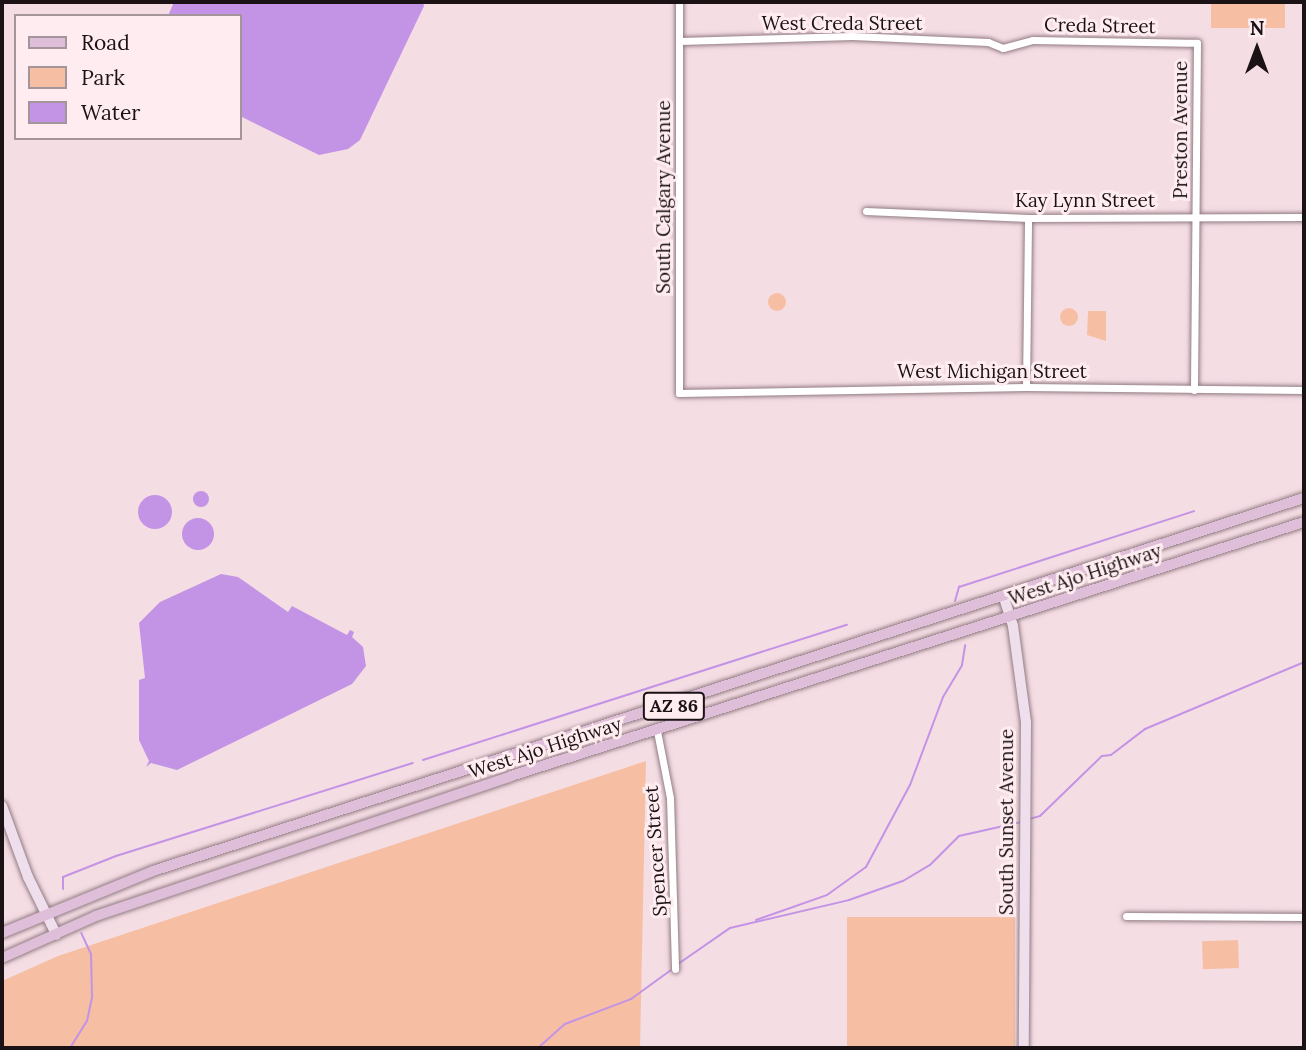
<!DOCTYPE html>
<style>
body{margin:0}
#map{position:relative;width:1306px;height:1050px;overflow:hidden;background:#f5dde4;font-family:Lora,serif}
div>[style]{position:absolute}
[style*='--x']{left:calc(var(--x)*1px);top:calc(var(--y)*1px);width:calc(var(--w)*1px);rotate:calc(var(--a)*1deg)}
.green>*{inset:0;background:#f6bfa4;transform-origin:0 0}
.round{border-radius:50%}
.water>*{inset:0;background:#c393e6}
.stream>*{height:2px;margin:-1px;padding:0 1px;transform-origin:1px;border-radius:1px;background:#c393e6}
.roads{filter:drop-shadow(0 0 2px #917c82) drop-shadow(0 0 2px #917c82)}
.street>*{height:7px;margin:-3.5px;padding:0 3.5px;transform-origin:3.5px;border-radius:3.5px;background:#fff}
.secondary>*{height:10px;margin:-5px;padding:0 5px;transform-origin:5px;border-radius:5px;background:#efdeec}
.primary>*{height:10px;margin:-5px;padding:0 5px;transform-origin:5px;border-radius:5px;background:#dfbed9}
span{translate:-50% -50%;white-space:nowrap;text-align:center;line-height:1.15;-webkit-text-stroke:6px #ffecf1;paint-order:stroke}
.shield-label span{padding:2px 5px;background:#ffecf1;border:2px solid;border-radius:5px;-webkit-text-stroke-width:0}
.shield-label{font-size:18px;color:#1a1214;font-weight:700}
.street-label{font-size:19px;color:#1a1214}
.frame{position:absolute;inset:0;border:4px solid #1a1214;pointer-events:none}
.legend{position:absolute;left:14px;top:14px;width:228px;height:126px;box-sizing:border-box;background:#ffecf1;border:2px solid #a39599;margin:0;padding:9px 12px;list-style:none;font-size:21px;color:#1a1214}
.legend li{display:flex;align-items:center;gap:14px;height:35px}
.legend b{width:35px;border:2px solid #a39599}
.north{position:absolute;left:1222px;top:14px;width:70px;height:70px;-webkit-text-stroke:5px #ffecf1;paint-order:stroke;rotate:0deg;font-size:19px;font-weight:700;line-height:28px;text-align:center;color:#1a1214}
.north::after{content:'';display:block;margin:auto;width:24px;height:32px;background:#1a1214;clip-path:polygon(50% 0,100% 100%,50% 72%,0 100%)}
</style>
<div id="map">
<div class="green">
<div style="left:1211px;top:2px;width:74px;height:26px"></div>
<div class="round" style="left:768px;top:293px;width:18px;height:18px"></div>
<div class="round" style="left:1060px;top:308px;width:18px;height:18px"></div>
<div style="clip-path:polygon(1088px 311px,1106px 311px,1106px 341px,1087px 335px)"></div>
<div style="clip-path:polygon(646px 761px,640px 1048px,2px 1048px,2px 981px,58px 956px)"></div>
<div style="left:1015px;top:917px;width:131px;height:168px;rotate:90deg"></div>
<div style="left:1238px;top:940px;width:28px;height:36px;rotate:88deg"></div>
</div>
<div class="water">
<div style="clip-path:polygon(174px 2px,423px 2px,424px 6px,360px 140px,348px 149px,319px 155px,240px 116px,240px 16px,168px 16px)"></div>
<div class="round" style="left:193px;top:491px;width:16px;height:16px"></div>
<div class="round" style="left:138px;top:495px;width:34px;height:34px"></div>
<div class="round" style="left:182px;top:518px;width:32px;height:32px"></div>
<div style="clip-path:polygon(221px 574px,238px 577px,288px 612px,292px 606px,347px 635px,350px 630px,354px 632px,352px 637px,363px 647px,366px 666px,352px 684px,177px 770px,151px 763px,146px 767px,149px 761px,139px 740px,139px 680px,145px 678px,139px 623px,160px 602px)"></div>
</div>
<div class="stream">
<div style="--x:955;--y:601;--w:15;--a:-74"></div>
<div style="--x:959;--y:587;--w:247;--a:-17.9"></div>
<div style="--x:423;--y:760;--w:445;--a:-17.7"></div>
<div style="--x:1029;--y:819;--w:11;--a:-15"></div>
<div style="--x:1040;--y:816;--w:86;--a:-44.1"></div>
<div style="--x:1102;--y:756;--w:9;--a:-6"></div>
<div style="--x:1111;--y:755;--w:43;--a:-37.4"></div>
<div style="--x:1145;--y:729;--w:173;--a:-22.8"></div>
<div style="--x:63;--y:889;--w:12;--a:-90"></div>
<div style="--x:63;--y:877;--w:57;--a:-21.6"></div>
<div style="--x:116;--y:856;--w:311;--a:-17.4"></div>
<div style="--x:756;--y:920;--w:75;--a:-19.4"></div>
<div style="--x:827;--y:895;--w:48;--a:-35.7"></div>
<div style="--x:866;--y:867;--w:93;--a:-61.8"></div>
<div style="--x:910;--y:785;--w:94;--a:-69.4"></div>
<div style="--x:943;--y:697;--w:37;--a:-59"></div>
<div style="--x:962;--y:665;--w:20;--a:-81"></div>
<div style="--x:678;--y:964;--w:63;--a:-34.7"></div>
<div style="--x:730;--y:928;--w:122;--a:-13.2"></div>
<div style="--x:849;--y:900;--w:57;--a:-19.4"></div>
<div style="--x:903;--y:881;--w:31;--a:-31"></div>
<div style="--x:930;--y:865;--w:41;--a:-45"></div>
<div style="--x:959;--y:836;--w:64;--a:-12.7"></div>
<div style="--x:70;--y:1048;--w:32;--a:-58"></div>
<div style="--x:87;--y:1021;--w:25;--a:-78"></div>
<div style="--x:92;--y:997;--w:43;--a:-91.3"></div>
<div style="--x:91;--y:954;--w:23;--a:-115"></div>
<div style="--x:538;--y:1048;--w:36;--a:-42"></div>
<div style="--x:565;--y:1024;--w:71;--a:-20.7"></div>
<div style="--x:631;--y:999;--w:49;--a:-35.9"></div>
</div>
<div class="roads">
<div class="street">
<div style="--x:679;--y:2;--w:391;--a:90"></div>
<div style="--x:679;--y:393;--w:347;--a:-1"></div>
<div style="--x:1026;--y:387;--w:278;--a:0.6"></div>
<div style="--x:680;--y:41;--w:172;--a:-1.7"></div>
<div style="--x:852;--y:36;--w:136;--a:2.5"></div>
<div style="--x:988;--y:42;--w:16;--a:22"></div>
<div style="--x:1003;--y:48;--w:31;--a:-15"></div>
<div style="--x:1033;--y:40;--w:164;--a:1"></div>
<div style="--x:1197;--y:43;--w:347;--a:90.5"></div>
<div style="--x:866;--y:211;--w:162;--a:2.5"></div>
<div style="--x:1028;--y:218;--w:276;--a:-0.2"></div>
<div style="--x:1026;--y:387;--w:169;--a:-89.3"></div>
<div style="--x:657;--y:731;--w:68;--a:79"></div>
<div style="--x:670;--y:798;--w:171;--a:88.3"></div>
<div style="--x:1126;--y:916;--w:178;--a:0.3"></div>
</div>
<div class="secondary">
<div style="--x:1004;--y:598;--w:29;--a:72"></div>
<div style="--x:1013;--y:626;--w:97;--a:82.3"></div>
<div style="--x:1026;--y:722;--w:326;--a:90.4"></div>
<div style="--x:2;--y:806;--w:76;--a:69.9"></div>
<div style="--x:28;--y:877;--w:64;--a:63.8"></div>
</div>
<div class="primary">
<div style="--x:2;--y:933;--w:163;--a:-22.3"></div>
<div style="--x:153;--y:871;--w:1210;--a:-17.96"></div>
<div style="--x:2;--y:958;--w:103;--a:-24.1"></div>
<div style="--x:96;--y:916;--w:438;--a:-18.6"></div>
<div style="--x:511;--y:776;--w:833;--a:-17.76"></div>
</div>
</div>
<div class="shield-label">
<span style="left:674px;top:706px">AZ 86</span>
</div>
<div class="street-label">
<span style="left:842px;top:24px">West Creda Street</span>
<span style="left:1100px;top:26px;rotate:1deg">Creda Street</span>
<span style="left:1181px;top:130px;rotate:-90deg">Preston Avenue</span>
<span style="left:664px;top:197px;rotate:-90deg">South Calgary Avenue</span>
<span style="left:1085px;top:201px">Kay Lynn Street</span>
<span style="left:992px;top:372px">West Michigan Street</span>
<span style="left:1085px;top:575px;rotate:-18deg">West Ajo Highway</span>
<span style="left:545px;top:748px;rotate:-18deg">West Ajo Highway</span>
<span style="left:1007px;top:822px;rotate:-90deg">South Sunset Avenue</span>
<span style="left:656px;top:851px;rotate:-94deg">Spencer Street</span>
</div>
<div class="frame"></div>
<ul class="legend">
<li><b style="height:9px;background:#dfbed9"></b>Road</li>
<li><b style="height:19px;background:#f6bfa4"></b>Park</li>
<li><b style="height:19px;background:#c393e6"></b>Water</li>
</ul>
<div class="north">N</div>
</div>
